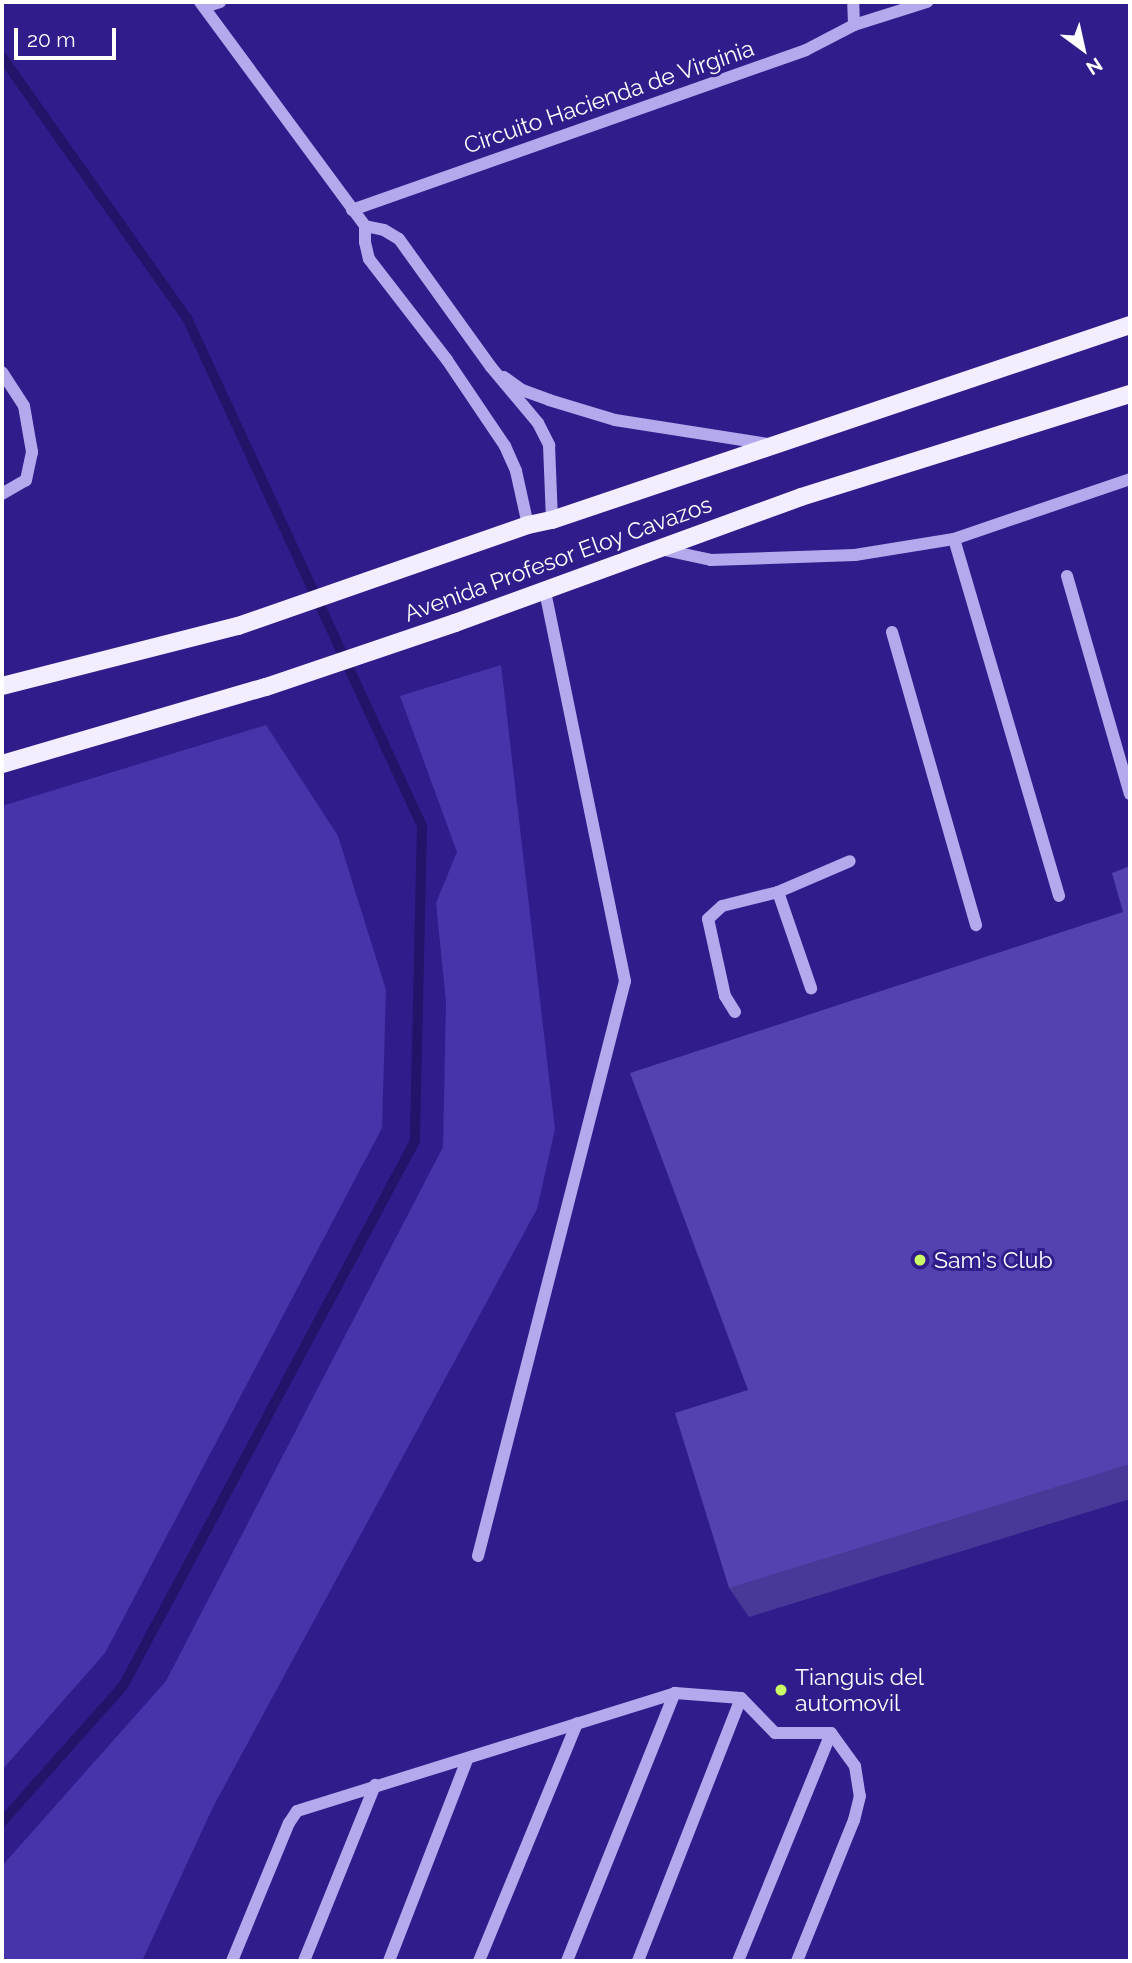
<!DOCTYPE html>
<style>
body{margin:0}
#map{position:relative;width:1132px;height:1963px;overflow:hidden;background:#301d8b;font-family:Raleway,sans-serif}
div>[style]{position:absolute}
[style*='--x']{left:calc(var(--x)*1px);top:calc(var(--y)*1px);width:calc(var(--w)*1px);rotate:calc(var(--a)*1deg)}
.green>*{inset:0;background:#4734aa}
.stream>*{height:10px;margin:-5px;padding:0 5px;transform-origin:5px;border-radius:5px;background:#231469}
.minor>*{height:12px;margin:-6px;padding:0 6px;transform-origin:6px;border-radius:6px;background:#b4a9ec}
.major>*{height:18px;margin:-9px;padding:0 9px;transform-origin:9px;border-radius:9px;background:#f2eeff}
.wall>*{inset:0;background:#483998}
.building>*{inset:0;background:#5442b1}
.dots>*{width:19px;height:19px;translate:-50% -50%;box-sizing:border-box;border:4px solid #301d8b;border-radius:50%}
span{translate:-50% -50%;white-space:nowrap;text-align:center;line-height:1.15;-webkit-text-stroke:6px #301d8b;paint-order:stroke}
.street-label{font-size:23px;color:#fff}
.poi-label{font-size:23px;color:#fff}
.left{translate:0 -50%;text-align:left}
.frame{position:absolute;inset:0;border:4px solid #fff;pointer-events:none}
.north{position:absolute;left:1048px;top:14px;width:70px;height:70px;-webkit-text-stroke:5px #301d8b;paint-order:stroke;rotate:147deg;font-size:19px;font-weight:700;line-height:28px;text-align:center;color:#fff}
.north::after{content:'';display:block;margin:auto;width:24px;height:32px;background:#fff;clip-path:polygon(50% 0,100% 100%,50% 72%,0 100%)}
.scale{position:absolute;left:14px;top:28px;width:102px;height:32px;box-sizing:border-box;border:4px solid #fff;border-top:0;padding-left:9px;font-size:21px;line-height:24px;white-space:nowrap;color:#fff;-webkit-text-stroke:5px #301d8b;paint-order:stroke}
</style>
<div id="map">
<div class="green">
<div style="clip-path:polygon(501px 665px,555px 1129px,537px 1209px,213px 1807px,142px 1961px,2px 1961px,2px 1866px,166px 1681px,443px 1147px,446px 1002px,436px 903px,457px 852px,400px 696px)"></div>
<div style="clip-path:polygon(266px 725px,338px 836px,386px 990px,382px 1128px,105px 1653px,2px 1770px,2px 806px)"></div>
</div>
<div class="stream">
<div style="--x:2;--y:57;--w:320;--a:54.7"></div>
<div style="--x:187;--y:318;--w:560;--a:65.17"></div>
<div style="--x:422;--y:826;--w:315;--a:91.3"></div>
<div style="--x:415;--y:1141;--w:618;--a:118.18"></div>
<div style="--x:123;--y:1686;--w:182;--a:131.7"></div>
</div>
<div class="minor">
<div style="--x:200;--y:2;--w:278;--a:53.6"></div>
<div style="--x:365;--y:226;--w:16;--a:90"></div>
<div style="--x:365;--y:242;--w:17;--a:77"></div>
<div style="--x:369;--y:259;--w:128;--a:52.3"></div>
<div style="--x:447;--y:360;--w:104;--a:56"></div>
<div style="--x:505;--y:446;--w:27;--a:66"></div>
<div style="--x:516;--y:471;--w:55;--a:77.5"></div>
<div style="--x:204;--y:7;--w:17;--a:-17"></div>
<div style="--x:854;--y:25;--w:77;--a:-17.5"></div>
<div style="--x:352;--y:210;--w:481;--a:-19.4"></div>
<div style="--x:806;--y:50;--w:54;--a:-27.5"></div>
<div style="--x:854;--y:25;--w:23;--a:-92"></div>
<div style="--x:365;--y:226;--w:19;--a:12"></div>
<div style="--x:384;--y:230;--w:17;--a:31"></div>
<div style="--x:399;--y:239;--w:158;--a:54.3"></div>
<div style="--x:491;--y:367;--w:73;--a:50"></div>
<div style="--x:538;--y:423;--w:25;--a:63"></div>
<div style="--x:549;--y:445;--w:75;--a:87.7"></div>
<div style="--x:2;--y:372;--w:40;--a:57.1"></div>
<div style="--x:24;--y:406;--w:47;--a:80.1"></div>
<div style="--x:32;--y:452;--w:29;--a:102"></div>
<div style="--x:26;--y:480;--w:28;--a:150"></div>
<div style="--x:504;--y:377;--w:22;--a:36"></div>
<div style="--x:522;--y:390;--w:29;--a:20"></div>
<div style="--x:549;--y:400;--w:69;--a:16.9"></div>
<div style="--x:615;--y:420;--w:156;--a:8.9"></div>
<div style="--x:954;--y:539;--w:372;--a:73.6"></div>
<div style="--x:660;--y:549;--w:52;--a:12.2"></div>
<div style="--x:711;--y:560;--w:144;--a:-2"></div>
<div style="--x:855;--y:555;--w:100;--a:-9.2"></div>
<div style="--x:954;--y:539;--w:186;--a:-18.8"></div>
<div style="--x:1067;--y:576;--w:227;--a:73.9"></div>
<div style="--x:892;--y:632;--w:305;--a:74"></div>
<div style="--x:778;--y:892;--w:102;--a:71"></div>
<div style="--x:735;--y:1012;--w:19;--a:-122"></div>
<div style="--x:725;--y:996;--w:79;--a:-102.4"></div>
<div style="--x:708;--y:919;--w:19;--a:-43"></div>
<div style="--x:722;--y:906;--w:58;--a:-14"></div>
<div style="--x:778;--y:892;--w:78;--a:-23.3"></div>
<div style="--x:478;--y:1556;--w:593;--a:-75.66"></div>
<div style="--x:625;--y:981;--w:399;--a:-101.6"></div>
<div style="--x:232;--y:1961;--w:149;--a:-67.6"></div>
<div style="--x:289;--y:1823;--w:14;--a:-56"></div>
<div style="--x:297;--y:1811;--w:396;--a:-17.3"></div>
<div style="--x:675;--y:1693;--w:66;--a:4.3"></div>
<div style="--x:741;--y:1698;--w:49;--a:45.8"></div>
<div style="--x:775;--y:1733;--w:56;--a:0"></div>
<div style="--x:831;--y:1733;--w:41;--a:54"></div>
<div style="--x:855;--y:1766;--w:30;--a:81"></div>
<div style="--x:860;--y:1796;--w:25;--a:104"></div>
<div style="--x:854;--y:1820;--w:152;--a:112"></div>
<div style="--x:304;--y:1961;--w:190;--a:-68"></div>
<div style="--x:389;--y:1961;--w:216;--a:-68.8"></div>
<div style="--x:479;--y:1961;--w:257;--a:-67.6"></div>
<div style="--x:567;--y:1961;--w:289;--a:-68.1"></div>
<div style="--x:638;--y:1961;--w:282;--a:-68.6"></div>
<div style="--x:738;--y:1961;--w:246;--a:-67.8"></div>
</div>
<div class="major">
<div style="--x:2;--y:686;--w:244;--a:-14.3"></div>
<div style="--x:238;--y:626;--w:307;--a:-19.2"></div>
<div style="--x:528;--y:525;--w:25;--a:-12"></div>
<div style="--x:552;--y:520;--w:610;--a:-18.64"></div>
<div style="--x:2;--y:764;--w:275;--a:-16.3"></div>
<div style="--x:266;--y:687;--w:200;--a:-18.7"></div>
<div style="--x:455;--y:623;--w:368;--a:-20"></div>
<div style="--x:801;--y:497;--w:345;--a:-17.4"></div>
</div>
<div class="wall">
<div style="clip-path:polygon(1130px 866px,1130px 1499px,749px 1617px,729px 1588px,748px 1390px,1123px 912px)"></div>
</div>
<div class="building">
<div style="clip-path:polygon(1130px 866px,1130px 1464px,729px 1588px,675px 1413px,748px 1390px,630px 1073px,1123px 912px,1112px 873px)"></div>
</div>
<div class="dots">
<div style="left:920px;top:1260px;background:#ccfb68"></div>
<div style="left:781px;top:1690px;background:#ccfb68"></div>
</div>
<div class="street-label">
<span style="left:609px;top:97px;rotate:-19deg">Circuito Hacienda de Virginia</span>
<span style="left:558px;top:559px;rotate:-20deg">Avenida Profesor Eloy Cavazos</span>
</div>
<div class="poi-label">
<span class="left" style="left:934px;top:1260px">Sam's Club</span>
<span class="left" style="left:795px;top:1690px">Tianguis del<br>automovil</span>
</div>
<div class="frame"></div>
<div class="north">N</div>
<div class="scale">20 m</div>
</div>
